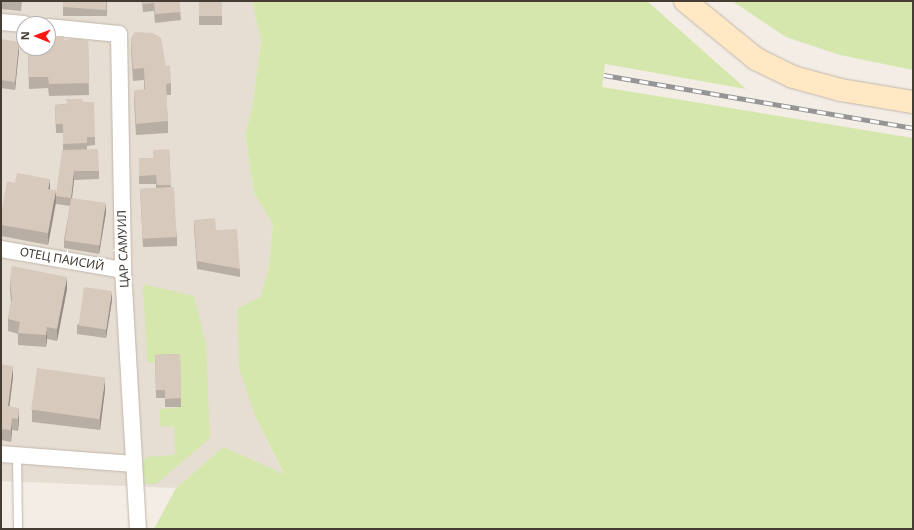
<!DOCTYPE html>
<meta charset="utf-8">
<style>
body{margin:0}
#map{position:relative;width:914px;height:530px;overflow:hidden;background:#f3ede5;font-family:"Noto Sans",sans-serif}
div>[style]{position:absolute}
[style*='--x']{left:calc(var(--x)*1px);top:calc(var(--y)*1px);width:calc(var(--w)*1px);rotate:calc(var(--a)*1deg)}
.residential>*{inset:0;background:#e7ded3}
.green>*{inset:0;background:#d5e7ad}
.roads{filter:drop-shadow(0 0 1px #c1b6aa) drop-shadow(0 0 1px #c1b6aa)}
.lane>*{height:8px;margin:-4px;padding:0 4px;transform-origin:4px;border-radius:4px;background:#fff}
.street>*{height:16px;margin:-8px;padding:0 8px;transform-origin:8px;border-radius:8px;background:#fff}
.secondary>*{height:22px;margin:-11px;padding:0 11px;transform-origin:11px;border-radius:11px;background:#ffe8c3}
.rail>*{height:4.5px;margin-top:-2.25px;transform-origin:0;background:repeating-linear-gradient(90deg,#fff 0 9px,#959595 0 18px);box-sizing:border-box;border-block:1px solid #959595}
.wall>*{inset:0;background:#b9aea3;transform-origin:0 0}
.shaded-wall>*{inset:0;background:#968d84}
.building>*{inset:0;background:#d7cabd;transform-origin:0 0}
span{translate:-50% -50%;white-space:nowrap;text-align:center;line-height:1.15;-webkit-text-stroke:4px #fff;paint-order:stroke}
.street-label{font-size:12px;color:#453c34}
.frame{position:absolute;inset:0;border:2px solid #453c34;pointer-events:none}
.north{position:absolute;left:16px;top:16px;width:40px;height:40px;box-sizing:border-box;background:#fff;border:1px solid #b5b1ae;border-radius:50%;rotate:271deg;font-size:11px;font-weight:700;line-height:16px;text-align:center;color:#453c34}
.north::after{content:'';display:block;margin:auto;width:14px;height:18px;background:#fb1813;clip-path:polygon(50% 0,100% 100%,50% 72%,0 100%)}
</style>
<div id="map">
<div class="residential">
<div style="clip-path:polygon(evenodd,1px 1px,252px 1px,261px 41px,252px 108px,245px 135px,254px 193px,273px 223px,268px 271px,260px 297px,255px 416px,284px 475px,223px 447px,176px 488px,1px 481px,1px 1px,24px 24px,48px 24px,48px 48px,24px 48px,24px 24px)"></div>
</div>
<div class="green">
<div style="clip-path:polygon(252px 1px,647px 1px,746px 89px,605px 64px,602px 87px,913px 138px,913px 529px,154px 529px,176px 488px,223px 447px,284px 474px,255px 416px,239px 368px,237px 309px,260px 297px,268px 271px,273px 224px,254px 193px,245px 135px,252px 108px,261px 41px)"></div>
<div style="clip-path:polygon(732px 1px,913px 1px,913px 70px,840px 55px,786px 37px)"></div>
<div style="clip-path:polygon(143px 284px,194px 296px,206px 344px,210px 438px,156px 484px,146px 484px,142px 466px,146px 457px,175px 455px,174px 427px,160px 426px,160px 409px,181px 407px,155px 363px,147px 362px)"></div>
</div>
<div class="roads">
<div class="lane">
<div style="--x:17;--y:456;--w:73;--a:89.2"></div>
</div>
<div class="street">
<div style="--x:1;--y:22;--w:23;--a:5"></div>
<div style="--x:48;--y:27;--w:71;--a:5.6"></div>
<div style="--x:119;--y:34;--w:236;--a:89"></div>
<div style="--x:123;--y:270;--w:259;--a:86.7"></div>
<div style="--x:1;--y:249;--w:124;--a:9.8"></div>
<div style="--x:1;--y:454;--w:132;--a:4.3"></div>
</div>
<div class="secondary">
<div style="--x:685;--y:1;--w:92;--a:39.2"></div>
<div style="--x:756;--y:59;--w:41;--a:25.9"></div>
<div style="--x:793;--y:77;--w:50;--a:15.2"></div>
<div style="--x:841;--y:90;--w:73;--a:9.5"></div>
</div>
</div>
<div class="rail">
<div style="--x:604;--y:75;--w:314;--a:9.7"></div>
</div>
<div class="wall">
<div style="clip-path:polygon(1px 1px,22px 1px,21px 11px,1px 9px)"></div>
<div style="left:63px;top:1px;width:44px;height:15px"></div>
<div style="clip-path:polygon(142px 1px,179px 1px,181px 20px,155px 23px,154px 11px,143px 12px)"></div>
<div style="left:199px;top:1px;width:23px;height:24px"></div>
<div style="clip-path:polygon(131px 38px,166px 66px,171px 83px,171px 95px,166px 95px,168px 121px,168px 133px,136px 135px,134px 102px,134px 91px,144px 90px,144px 80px,133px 81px,131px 50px)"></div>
<div style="clip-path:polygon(1px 39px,19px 50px,15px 90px,1px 88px)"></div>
<div style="clip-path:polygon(88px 39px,89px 95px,49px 96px,48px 88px,29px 89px,28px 53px,32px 53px,64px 40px)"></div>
<div style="clip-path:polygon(83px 102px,95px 137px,95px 145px,87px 146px,87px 149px,99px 171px,99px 179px,74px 180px,72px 198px,106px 212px,99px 254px,64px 248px,64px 240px,70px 206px,56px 204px,56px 196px,63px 150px,63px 133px,56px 133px,55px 105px)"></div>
<div style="clip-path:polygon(169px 149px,171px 188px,177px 237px,177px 246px,143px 247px,140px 189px,156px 188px,156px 184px,139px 184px,139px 158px,153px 158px)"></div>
<div style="clip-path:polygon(50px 189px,56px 202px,48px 245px,1px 236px,1px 215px)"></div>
<div style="clip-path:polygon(194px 220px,216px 230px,240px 269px,240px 277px,197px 269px,194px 228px)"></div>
<div style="clip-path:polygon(10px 278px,67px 289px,57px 341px,47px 339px,46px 347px,18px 345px,18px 334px,8px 331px,8px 319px,11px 303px,10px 290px)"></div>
<div style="clip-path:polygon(112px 300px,106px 338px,77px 334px,77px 325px)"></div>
<div style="clip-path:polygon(180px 354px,181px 407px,165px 407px,165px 398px,156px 398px,155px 355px)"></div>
<div style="clip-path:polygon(1px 364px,13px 377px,9px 407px,19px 419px,18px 431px,12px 430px,11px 442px,1px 440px)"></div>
<div style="clip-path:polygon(105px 390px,100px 430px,32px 422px,32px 410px)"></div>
</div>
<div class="shaded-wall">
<div style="clip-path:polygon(19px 42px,19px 50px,15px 90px,15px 82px)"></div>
<div style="clip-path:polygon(74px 171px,74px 180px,71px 206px,71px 198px)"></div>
<div style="clip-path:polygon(50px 179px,50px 190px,48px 189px)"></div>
<div style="clip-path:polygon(56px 190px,56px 202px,48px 245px,48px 233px)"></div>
<div style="clip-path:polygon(106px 203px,106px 212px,99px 254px,99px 245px)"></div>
<div style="clip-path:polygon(67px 277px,67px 289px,57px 341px,57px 329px)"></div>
<div style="clip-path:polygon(112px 291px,112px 300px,106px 338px,106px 330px)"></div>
<div style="clip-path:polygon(47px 327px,47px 339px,46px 347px,46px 335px)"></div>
<div style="clip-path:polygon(13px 366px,13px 377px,8px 418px,8px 406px)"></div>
<div style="clip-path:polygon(105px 378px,105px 390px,100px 430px,100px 418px)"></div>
<div style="clip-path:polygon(19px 408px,19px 419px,18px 431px,18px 419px)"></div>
<div style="clip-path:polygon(12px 418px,12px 430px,11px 442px,11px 430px)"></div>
</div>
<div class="building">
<div style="clip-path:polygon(5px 1px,21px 1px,21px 2px)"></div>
<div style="clip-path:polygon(63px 1px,106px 1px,106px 10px,63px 7px)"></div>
<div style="clip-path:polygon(143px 1px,179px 1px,181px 12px,155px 14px,154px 3px,143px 4px)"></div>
<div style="left:199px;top:1px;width:23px;height:15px"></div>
<div style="clip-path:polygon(135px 32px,153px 33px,161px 38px,166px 66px,170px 65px,171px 83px,166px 84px,168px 121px,136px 124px,134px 91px,145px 89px,144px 68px,133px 69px,131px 38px)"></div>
<div style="clip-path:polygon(48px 36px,64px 36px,64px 40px,88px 39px,89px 83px,49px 84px,48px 77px,29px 77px,28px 53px,32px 53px,32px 48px,48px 48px)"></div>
<div style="clip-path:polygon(1px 39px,19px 42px,15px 82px,1px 80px)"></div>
<div style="clip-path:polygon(66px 99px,82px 99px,83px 102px,94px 102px,95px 137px,87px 137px,87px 143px,63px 144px,63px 124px,56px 124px,55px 105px,67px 104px)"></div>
<div style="clip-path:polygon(98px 149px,99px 171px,74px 171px,71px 198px,56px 196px,62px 150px)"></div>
<div style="clip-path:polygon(169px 149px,171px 185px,157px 185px,156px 175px,139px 176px,139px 158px,153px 158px,153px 150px)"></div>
<div style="clip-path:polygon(17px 173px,50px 179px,48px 189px,56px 190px,48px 233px,1px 225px,1px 215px,7px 181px,15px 183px)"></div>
<div style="left:174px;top:187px;width:50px;height:34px;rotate:87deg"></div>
<div style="left:71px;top:198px;width:35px;height:43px;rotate:8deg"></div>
<div style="clip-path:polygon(215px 218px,216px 230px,237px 229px,240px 269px,197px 261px,194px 220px)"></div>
<div style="clip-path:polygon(12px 266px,67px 277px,57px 329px,47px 327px,46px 335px,18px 333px,20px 322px,8px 319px,12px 299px,10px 278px)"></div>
<div style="left:84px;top:287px;width:28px;height:39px;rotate:8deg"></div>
<div style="clip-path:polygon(180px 354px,181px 398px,165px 399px,165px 390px,156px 390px,155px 355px)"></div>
<div style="clip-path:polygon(1px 364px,13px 366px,8px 406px,19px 408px,18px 419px,12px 418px,11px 430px,1px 429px)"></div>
<div style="left:37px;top:368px;width:69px;height:42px;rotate:8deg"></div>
</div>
<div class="street-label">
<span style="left:123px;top:249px;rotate:-92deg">ЦАР САМУИЛ</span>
<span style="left:62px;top:259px;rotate:10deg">ОТЕЦ ПАИСИЙ</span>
</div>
<div class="frame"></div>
<div class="north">N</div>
</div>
